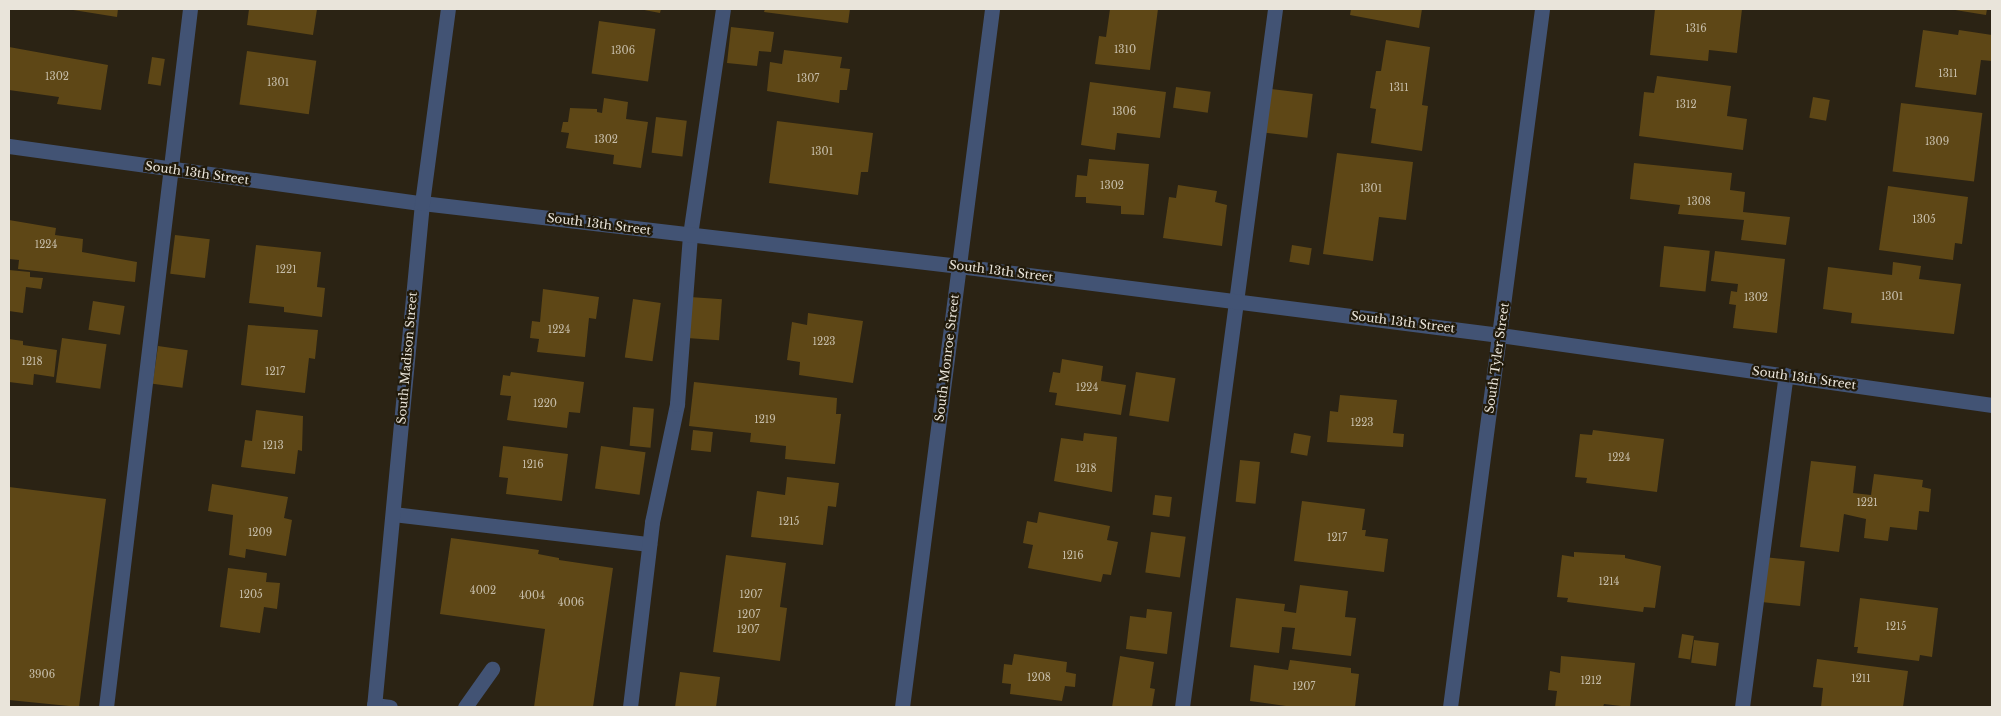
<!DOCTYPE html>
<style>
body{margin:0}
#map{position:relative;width:2001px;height:716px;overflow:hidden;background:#2b2314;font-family:"Libre Baskerville",serif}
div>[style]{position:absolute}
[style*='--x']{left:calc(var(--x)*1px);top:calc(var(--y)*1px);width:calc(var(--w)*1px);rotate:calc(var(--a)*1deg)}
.building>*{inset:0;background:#5e4716;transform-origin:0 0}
.lane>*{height:15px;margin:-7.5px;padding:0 7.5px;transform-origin:7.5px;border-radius:7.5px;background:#425374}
.street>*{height:15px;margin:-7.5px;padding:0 7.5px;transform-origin:7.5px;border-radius:7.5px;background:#425374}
span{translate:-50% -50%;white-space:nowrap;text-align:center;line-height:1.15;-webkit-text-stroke:4.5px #211a0b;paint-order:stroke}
.number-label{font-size:10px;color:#c6bda9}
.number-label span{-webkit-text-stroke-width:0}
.street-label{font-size:12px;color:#e9e4da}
.frame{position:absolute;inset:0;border:10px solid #e9e4da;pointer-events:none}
</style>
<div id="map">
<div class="building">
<div style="clip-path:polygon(67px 9px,118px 9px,117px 17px)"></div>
<div style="clip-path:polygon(249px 9px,317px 9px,313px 35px,247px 25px)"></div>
<div style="clip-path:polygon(639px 9px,661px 9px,660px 13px)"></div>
<div style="clip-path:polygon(765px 9px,850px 9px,848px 23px,764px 12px)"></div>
<div style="clip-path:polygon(1110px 9px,1158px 9px,1150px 70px,1095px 64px,1099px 36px,1106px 37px)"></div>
<div style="clip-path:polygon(1351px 9px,1422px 9px,1419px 28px,1350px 15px)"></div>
<div style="clip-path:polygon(1655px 9px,1742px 9px,1737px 53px,1709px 50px,1708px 61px,1650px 55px)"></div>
<div style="clip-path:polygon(1949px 9px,1987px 9px,1986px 15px)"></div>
<div style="left:599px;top:21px;width:57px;height:53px;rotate:8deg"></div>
<div style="clip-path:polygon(731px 27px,774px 32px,771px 52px,759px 51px,757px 66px,727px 63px)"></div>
<div style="clip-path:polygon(1923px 30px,1958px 35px,1959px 30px,1992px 35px,1992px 61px,1981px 60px,1976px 95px,1915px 87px)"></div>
<div style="clip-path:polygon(1386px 40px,1430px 47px,1422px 105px,1428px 106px,1422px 151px,1371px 143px,1376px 109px,1370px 108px,1376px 71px,1381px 71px)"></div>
<div style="clip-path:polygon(9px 47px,108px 65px,101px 110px,57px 104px,59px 97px,9px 90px)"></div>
<div style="clip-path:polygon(784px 50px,842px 57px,840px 68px,850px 69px,847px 90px,840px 90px,839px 103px,767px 91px,770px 62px,782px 64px)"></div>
<div style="left:247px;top:51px;width:70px;height:54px;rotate:8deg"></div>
<div style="left:152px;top:57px;width:13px;height:27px;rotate:9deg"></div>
<div style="clip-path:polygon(1657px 76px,1731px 86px,1727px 116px,1747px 119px,1743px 150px,1639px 136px,1644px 92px,1654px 93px)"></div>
<div style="clip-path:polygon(1090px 82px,1166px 92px,1160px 138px,1117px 133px,1115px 150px,1081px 145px)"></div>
<div style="left:1176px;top:87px;width:35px;height:21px;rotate:8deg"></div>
<div style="left:1271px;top:89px;width:42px;height:44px;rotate:7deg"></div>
<div style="left:1813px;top:97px;width:17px;height:21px;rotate:10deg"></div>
<div style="clip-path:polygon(604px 98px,628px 102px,626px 119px,648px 122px,641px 168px,613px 164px,614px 155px,566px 148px,569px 133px,561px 132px,563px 122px,568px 122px,570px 108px,597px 109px,597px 112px,602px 113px)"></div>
<div style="left:1901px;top:103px;width:82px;height:69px;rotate:7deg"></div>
<div style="left:656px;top:117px;width:31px;height:36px;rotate:7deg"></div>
<div style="clip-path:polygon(777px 121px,873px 133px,868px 172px,861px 172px,858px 195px,769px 183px)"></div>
<div style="clip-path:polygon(1337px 153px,1413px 162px,1406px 220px,1379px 217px,1373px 261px,1323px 254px)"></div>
<div style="clip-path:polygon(1089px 159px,1149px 164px,1144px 215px,1121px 214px,1121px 206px,1086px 203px,1086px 197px,1075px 197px,1077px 175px,1087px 176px)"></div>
<div style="clip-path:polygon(1634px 163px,1732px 173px,1730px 190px,1745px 192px,1743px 212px,1790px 217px,1786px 245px,1741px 240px,1744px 220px,1678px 214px,1680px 205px,1630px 199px)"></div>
<div style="clip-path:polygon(1178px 185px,1217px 191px,1215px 202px,1227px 205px,1222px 246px,1163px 238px,1169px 197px,1176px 198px)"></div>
<div style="clip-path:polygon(1888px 186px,1968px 197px,1962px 244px,1955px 243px,1953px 260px,1879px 250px)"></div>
<div style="clip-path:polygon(9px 220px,56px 228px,55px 235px,83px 239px,82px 252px,137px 262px,135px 282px,18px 269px,19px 260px,9px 259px)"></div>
<div style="left:175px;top:235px;width:35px;height:39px;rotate:7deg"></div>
<div style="clip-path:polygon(256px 245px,321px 252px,317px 287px,325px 288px,322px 317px,284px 312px,284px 307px,249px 303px)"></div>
<div style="left:1292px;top:245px;width:20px;height:17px;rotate:9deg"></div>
<div style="left:1664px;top:246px;width:46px;height:41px;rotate:6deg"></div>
<div style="clip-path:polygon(1715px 251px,1785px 259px,1777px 333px,1733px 328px,1736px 305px,1729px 304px,1731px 291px,1737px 292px,1738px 284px,1711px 281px)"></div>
<div style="clip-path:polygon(1893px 262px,1921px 266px,1919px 279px,1961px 284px,1954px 334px,1851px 323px,1852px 313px,1823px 309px,1828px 267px,1892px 275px)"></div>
<div style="clip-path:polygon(9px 270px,30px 272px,30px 277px,43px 278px,41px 289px,26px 287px,23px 313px,9px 311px)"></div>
<div style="clip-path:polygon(543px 289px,599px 297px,596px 319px,589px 318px,585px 357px,537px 352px,539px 339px,530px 338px,532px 321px,540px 322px)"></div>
<div style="left:690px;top:297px;width:32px;height:41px;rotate:4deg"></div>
<div style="left:633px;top:299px;width:28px;height:59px;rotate:8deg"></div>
<div style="left:93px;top:301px;width:32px;height:29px;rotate:9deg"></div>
<div style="clip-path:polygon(808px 313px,863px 321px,853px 383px,799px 375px,800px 362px,787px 360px,792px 322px,807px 325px)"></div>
<div style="clip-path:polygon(248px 325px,318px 330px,315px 359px,309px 358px,305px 393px,241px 385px)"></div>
<div style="left:62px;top:338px;width:45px;height:45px;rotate:8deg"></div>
<div style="clip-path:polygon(9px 339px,23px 341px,23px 345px,57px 350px,54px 377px,34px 374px,33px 385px,9px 382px)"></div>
<div style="left:158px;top:346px;width:30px;height:38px;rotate:8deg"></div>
<div style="clip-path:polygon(1062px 359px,1103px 366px,1101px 381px,1126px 385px,1121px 415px,1055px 405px,1057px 393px,1049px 392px,1053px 372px,1060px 373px)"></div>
<div style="clip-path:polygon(511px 372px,584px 382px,580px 413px,569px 412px,567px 428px,507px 420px,511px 396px,500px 395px,503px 375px,510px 376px)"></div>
<div style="left:1136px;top:372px;width:40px;height:44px;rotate:9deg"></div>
<div style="clip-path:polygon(694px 382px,837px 398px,836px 414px,841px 414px,835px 464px,785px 459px,786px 446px,750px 442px,751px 433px,689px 426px)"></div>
<div style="clip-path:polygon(1340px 395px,1397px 400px,1393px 433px,1404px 434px,1403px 447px,1327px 442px,1330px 411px,1338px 412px)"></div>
<div style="left:633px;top:407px;width:21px;height:39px;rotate:5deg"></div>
<div style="clip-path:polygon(256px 410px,303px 416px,302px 451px,298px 450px,295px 474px,241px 467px,245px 440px,252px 441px)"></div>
<div style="left:693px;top:430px;width:20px;height:20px;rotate:6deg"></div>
<div style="clip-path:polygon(1593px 430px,1664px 439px,1657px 492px,1586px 483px,1587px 478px,1575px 477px,1580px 434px,1592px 435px)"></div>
<div style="clip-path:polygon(1084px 433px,1117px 437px,1112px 492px,1054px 481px,1061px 438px,1083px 441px)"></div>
<div style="left:1294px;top:433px;width:17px;height:20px;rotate:10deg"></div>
<div style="clip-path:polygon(503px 446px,568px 454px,562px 501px,506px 494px,508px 478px,499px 477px)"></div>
<div style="left:601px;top:446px;width:45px;height:43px;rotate:8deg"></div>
<div style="left:1240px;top:460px;width:20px;height:42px;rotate:6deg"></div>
<div style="clip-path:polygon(1811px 461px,1856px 466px,1853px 493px,1871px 495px,1874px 474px,1923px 480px,1922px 487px,1931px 489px,1929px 512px,1919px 511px,1917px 530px,1890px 527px,1888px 541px,1864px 538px,1866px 519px,1844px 514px,1839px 552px,1800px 547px)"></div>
<div style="clip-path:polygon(787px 477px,839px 483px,836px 507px,828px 506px,823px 545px,751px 537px,757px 491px,785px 495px)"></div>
<div style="clip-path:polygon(212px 484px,288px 497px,284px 518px,292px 520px,286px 556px,246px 549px,245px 558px,229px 555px,233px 515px,208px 511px)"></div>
<div style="clip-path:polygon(9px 487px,106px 499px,79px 707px,9px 700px)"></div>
<div style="left:1155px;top:495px;width:17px;height:20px;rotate:7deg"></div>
<div style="clip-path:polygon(1302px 501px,1365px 509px,1362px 530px,1366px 530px,1365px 536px,1388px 539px,1384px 572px,1294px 561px)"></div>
<div style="clip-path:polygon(1039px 512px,1110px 526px,1107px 540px,1118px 542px,1111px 575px,1103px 574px,1101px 582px,1028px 568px,1033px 545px,1023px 543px,1027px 521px,1037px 523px)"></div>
<div style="left:1151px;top:532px;width:35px;height:41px;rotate:8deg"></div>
<div style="clip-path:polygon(451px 538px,539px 550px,538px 554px,559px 558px,559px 560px,613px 568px,593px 707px,534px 707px,545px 629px,440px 614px)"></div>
<div style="clip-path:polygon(1574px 552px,1625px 555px,1625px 558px,1661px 566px,1655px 608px,1644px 607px,1643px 612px,1567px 602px,1568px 598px,1557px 597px,1562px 555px,1574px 557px)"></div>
<div style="clip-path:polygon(726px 555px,786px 563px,780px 607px,787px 608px,780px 661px,713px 652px)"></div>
<div style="left:1764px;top:557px;width:41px;height:45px;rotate:6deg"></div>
<div style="clip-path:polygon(228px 568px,267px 573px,266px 582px,280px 583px,277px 609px,264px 607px,260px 633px,220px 627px)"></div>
<div style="clip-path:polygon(1300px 585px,1348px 591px,1345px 617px,1356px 618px,1351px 656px,1292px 649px,1295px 628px,1282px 627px,1279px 653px,1230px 647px,1236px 598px,1285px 604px,1284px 611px,1296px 613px)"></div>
<div style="clip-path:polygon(1860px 598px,1938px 608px,1932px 657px,1920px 655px,1919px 661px,1857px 653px,1858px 647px,1854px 647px)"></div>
<div style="clip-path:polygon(1147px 609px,1172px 612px,1167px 654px,1126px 649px,1130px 616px,1146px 618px)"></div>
<div style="left:1682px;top:634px;width:12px;height:24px;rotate:9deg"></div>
<div style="left:1694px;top:640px;width:25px;height:23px;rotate:7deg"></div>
<div style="clip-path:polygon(1014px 654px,1067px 662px,1066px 672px,1076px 674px,1075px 687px,1065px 686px,1062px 701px,1010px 694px,1011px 684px,1002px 683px,1004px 664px,1012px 665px)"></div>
<div style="clip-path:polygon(1120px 656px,1154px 662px,1150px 688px,1155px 689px,1152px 707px,1112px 707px)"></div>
<div style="clip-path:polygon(1561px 656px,1635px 663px,1630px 707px,1604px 704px,1603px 707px,1555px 707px,1557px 691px,1548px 690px,1550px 671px,1560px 673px)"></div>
<div style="clip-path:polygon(1817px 659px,1908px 671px,1903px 707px,1821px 707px,1823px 688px,1813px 687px)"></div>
<div style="clip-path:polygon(1290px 660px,1351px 668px,1351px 673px,1359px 674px,1355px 707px,1293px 707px,1250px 701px,1254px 665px,1288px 670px)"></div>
<div style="clip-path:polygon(680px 672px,720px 677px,716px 707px,675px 707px)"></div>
</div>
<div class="lane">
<div style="--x:393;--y:514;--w:258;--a:6.7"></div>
<div style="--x:374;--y:705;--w:16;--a:7"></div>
<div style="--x:106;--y:707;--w:703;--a:-83.14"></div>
<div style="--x:465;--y:707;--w:47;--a:-54.6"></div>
<div style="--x:630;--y:707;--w:186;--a:-83.2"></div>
<div style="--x:652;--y:522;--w:121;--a:-78"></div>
<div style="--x:677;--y:404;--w:169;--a:-85.6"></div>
<div style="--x:690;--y:235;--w:228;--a:-81.7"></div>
<div style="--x:1182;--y:707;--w:704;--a:-82.41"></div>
<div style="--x:1742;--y:707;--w:335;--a:-82.5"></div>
</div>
<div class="street">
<div style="--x:9;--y:146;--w:417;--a:7.9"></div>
<div style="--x:422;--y:203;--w:541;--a:6.69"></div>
<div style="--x:959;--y:266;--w:545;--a:7.27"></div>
<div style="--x:1500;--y:335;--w:497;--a:8.1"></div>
<div style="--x:374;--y:707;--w:506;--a:-84.56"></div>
<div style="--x:422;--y:203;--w:196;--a:-82.4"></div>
<div style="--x:902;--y:707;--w:704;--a:-82.65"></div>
<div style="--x:1450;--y:707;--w:704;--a:-82.49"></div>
</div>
<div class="number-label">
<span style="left:1696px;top:29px">1316</span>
<span style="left:1125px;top:50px">1310</span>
<span style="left:623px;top:51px">1306</span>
<span style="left:1948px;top:74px">1311</span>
<span style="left:57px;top:77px">1302</span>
<span style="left:808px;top:79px">1307</span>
<span style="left:278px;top:83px">1301</span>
<span style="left:1399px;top:88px">1311</span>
<span style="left:1686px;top:105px">1312</span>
<span style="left:1124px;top:112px">1306</span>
<span style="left:606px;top:140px">1302</span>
<span style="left:1937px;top:142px">1309</span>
<span style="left:822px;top:152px">1301</span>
<span style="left:1112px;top:186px">1302</span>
<span style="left:1371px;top:189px">1301</span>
<span style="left:1699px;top:202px">1308</span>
<span style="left:1924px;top:220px">1305</span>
<span style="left:46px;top:245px">1224</span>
<span style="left:286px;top:270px">1221</span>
<span style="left:1892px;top:297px">1301</span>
<span style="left:1756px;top:298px">1302</span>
<span style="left:559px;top:330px">1224</span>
<span style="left:824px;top:342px">1223</span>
<span style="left:32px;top:362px">1218</span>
<span style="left:275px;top:372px">1217</span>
<span style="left:1087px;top:388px">1224</span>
<span style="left:545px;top:404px">1220</span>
<span style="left:765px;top:420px">1219</span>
<span style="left:1362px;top:423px">1223</span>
<span style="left:273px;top:446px">1213</span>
<span style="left:1619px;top:458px">1224</span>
<span style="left:533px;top:465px">1216</span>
<span style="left:1086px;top:469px">1218</span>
<span style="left:1867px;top:503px">1221</span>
<span style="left:789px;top:522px">1215</span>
<span style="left:260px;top:533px">1209</span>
<span style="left:1337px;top:538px">1217</span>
<span style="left:1073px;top:556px">1216</span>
<span style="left:1609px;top:582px">1214</span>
<span style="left:483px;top:591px">4002</span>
<span style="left:251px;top:595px">1205</span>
<span style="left:751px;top:595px">1207</span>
<span style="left:532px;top:596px">4004</span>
<span style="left:571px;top:603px">4006</span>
<span style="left:749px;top:615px">1207</span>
<span style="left:1896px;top:627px">1215</span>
<span style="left:748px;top:630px">1207</span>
<span style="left:42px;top:675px">3906</span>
<span style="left:1039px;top:678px">1208</span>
<span style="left:1861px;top:679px">1211</span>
<span style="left:1591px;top:681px">1212</span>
<span style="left:1304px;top:687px">1207</span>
</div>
<div class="street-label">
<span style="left:197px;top:173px;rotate:8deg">South 13th Street</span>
<span style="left:599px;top:224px;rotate:7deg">South 13th Street</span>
<span style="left:1001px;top:271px;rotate:7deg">South 13th Street</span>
<span style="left:1403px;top:322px;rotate:7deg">South 13th Street</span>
<span style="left:407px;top:358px;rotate:-85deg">South Madison Street</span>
<span style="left:947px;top:358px;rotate:-83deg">South Monroe Street</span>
<span style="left:1497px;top:358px;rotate:-82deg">South Tyler Street</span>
<span style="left:1804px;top:378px;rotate:8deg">South 13th Street</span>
</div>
<div class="frame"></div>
</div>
